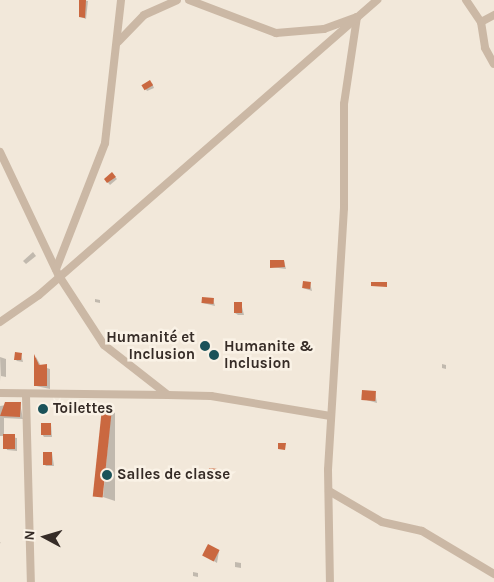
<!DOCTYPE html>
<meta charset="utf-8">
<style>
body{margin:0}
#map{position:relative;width:494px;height:582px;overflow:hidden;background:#f2e8da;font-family:Karla,sans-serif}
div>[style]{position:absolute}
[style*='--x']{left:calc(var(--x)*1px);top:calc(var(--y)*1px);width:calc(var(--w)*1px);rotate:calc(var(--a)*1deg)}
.shadow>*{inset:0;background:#0003;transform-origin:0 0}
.building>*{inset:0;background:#ca6840;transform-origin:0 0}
.minor>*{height:8px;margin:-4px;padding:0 4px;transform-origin:4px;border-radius:4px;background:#cbb8a5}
.dots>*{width:14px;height:14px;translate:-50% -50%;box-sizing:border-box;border:2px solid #faf2e6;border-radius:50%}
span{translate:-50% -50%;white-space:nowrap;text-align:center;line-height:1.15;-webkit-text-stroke:5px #faf2e6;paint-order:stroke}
.poi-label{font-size:15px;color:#362c27;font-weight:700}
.right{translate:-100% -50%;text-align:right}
.left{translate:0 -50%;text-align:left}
.north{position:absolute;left:20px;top:512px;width:50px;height:50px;-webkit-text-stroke:4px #faf2e6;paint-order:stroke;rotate:276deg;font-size:14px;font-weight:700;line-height:20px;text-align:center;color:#362c27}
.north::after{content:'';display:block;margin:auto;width:18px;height:22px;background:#362c27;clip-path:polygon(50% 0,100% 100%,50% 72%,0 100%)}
</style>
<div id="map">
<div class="shadow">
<div style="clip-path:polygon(80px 0,88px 1px,86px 19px,81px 17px)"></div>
<div style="clip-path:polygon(152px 83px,154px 88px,147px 91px,145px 88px)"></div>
<div style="clip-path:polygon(112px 174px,117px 179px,110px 185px,105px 179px)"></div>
<div style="clip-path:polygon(33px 252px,36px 256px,26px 264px,23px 261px)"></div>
<div style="clip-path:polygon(284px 261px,286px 269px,271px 267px)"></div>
<div style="clip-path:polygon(310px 283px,312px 291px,303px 288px)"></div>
<div style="clip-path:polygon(95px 299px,100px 300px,100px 303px,95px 302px)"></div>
<div style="clip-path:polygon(213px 299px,215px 306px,203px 303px)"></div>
<div style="clip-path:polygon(241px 303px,244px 315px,238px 315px,235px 313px)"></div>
<div style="clip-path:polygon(21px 354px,23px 362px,17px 361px,15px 359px)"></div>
<div style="clip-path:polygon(0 357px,6px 359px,6px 377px,1px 376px,1px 382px)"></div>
<div style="clip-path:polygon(36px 357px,41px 366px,50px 369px,50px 389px,36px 386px)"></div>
<div style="clip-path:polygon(442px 364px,446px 365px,446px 369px,442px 368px)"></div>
<div style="clip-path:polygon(375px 392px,377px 403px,363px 399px)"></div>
<div style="clip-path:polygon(20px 403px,23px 419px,4px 418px,4px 436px,17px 438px,17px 451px,7px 450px,4px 436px,0 436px,0 406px)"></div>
<div style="clip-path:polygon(111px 410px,115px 413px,115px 501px,103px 497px)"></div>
<div style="clip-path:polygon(51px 424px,52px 437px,44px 437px,42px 434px)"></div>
<div style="clip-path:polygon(52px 453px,54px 466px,46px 466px,44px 464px)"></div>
<div style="clip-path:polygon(217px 470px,219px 480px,212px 479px,209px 477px)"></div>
<div style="left:0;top:542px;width:1px;height:31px;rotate:45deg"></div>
<div style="clip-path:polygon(219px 551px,217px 563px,204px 555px)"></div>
<div style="clip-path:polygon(235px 562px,241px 563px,241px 568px,235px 567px)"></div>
<div style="clip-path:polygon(193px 572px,198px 573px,198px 577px,193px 576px)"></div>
</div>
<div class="building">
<div style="clip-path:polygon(79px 0,86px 0,85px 18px,79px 17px)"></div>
<div style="left:150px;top:80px;width:6px;height:10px;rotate:59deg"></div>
<div style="clip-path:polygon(112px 172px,116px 177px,107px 183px,104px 179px)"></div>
<div style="clip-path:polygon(270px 260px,284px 260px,285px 267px,270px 268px)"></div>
<div style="left:303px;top:281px;width:8px;height:7px;rotate:7deg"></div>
<div style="clip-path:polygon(371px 282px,387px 282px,387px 287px,371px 286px)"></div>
<div style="left:202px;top:297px;width:12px;height:6px;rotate:5deg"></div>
<div style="left:234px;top:302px;width:8px;height:11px"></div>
<div style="clip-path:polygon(15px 352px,22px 353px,21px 360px,14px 360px)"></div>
<div style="clip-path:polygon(34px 354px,39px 365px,47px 364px,47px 386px,34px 386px)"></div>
<div style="left:362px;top:390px;width:14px;height:10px;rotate:4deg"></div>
<div style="clip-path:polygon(5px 402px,21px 402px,20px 417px,0 416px)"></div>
<div style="left:102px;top:408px;width:10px;height:89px;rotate:6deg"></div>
<div style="left:41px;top:423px;width:10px;height:12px"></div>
<div style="left:15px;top:434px;width:15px;height:12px;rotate:90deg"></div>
<div style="clip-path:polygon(278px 443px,286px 443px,285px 450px,278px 449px)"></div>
<div style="left:43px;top:452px;width:9px;height:13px"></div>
<div style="left:209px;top:468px;width:9px;height:9px;rotate:6deg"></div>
<div style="left:208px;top:544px;width:13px;height:13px;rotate:27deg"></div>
</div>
<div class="minor">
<div style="--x:189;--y:0;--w:93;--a:20.8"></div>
<div style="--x:276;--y:33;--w:48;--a:-4.8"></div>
<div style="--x:324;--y:29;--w:35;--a:-20"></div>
<div style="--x:357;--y:17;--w:88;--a:98.5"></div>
<div style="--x:344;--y:104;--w:104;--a:90"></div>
<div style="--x:344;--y:208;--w:262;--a:93.5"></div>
<div style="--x:328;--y:470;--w:112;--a:89"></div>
<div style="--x:466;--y:0;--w:27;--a:56"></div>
<div style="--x:481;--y:22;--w:26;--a:81"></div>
<div style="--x:485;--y:48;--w:18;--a:61"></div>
<div style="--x:481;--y:22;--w:15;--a:-28"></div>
<div style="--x:118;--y:42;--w:37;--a:-46"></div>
<div style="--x:144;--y:15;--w:36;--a:-24"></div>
<div style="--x:0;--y:152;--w:137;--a:64.6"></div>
<div style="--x:59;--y:276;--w:82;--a:56.9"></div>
<div style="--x:104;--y:345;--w:81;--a:38"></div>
<div style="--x:168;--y:395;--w:43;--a:1.3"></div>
<div style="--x:211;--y:396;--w:121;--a:9.5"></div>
<div style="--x:56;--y:269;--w:135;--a:-68.7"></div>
<div style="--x:105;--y:143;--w:144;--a:-83.6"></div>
<div style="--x:0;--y:322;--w:47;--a:-34.7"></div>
<div style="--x:39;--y:295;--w:449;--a:-41.1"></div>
<div style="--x:0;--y:393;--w:168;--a:0.7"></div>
<div style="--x:26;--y:396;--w:186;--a:88.5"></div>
<div style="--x:329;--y:491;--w:61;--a:30.3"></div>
<div style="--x:382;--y:522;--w:41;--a:12.7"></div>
<div style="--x:422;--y:531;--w:84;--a:30.8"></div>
</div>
<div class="dots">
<div style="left:205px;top:346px;background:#1b5259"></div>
<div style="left:214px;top:355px;background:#1b5259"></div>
<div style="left:43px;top:409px;background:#1b5259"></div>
<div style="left:107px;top:475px;background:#1b5259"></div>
</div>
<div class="poi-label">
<span class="right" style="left:195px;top:346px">Humanité et<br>Inclusion</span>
<span class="left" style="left:224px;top:355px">Humanite &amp;<br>Inclusion</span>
<span class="left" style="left:53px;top:409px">Toilettes</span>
<span class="left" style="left:117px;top:475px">Salles de classe</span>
</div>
<div class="north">N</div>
</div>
